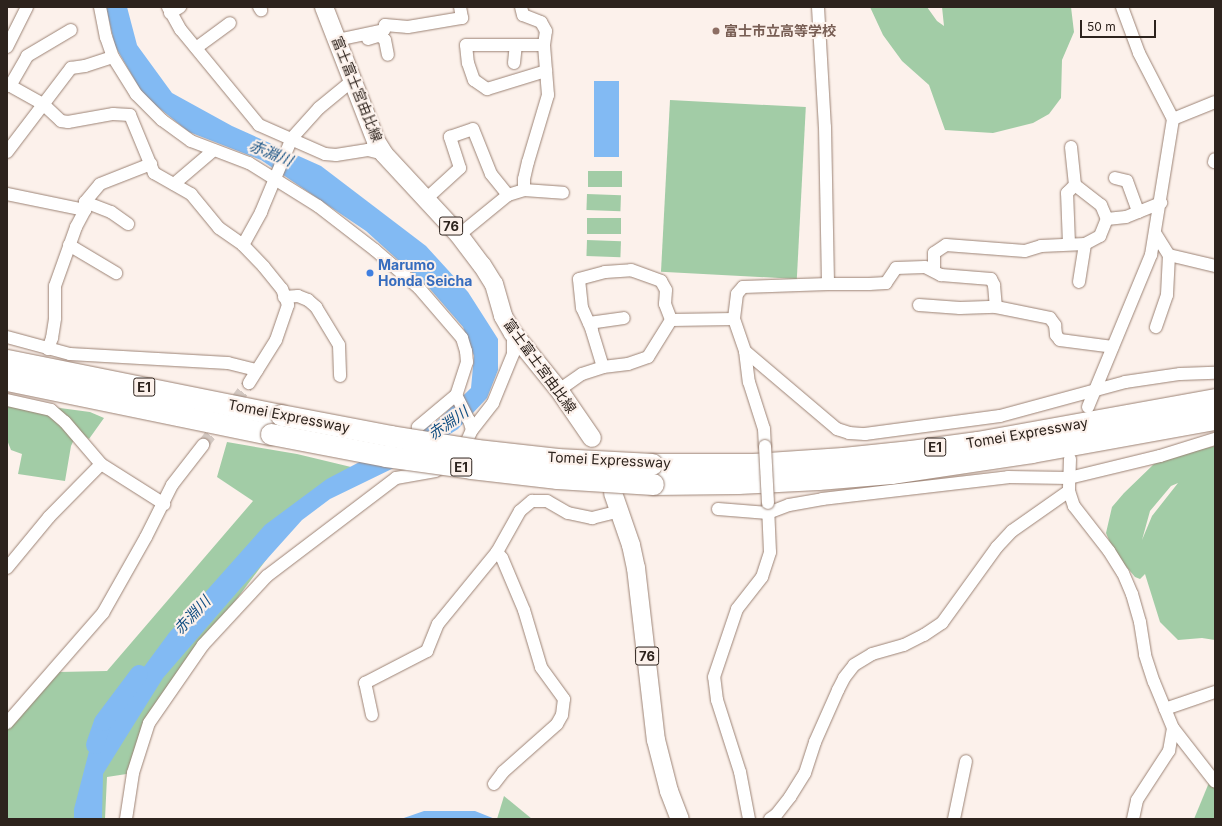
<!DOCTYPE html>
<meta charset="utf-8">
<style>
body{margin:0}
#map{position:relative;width:1222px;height:826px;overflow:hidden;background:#fcf1eb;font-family:Inter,"Noto Sans JP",sans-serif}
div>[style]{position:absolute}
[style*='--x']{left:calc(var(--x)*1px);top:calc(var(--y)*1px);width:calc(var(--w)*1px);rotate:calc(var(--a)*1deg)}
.green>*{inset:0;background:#a2cca6;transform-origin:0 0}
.water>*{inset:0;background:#82baf3;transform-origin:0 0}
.river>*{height:18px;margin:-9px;padding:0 9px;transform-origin:9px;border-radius:9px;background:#82baf3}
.street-tunnel>*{height:12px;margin-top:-6px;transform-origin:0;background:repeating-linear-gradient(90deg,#d3c8c2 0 12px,transparent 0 18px)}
.roads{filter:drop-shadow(0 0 1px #9c8375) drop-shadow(0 0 1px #9c8375)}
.street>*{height:12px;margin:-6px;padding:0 6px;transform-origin:6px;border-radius:6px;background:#fff}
.primary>*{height:18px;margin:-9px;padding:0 9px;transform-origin:9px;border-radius:9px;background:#fff}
.highway>*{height:21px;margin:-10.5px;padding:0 10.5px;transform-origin:10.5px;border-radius:10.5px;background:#fff}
.bridges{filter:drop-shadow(0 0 1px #9c8375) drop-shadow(0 0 1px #9c8375)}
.street-bridge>*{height:12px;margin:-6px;padding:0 6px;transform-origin:6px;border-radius:6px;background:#fff}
.highway-bridge>*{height:21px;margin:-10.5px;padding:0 10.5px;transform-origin:10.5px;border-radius:10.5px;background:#fff}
.dots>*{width:11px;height:11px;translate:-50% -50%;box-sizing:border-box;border:2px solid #fcf1eb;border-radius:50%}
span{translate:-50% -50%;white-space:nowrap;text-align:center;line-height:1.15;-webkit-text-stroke:4px #fcf1eb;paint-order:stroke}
.shield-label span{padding:1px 3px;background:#fcf1eb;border:1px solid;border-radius:3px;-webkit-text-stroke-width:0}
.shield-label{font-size:13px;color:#2d231d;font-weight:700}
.education-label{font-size:14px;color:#785e54;font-weight:700}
.left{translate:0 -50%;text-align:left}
.street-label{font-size:14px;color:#2d231d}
.shop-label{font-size:14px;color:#366cbe;font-weight:700}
.water-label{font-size:15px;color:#114e82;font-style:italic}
.frame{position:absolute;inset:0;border:8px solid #2d231d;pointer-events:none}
.scale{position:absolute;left:1080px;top:20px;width:76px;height:18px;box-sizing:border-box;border:2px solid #2d231d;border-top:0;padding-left:5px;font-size:12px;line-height:14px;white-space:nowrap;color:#2d231d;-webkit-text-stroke:3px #fcf1eb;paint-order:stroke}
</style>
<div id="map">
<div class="green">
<div style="clip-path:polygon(870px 7px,927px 7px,937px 21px,944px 26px,942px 7px,1071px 7px,1074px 32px,1062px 60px,1061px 98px,1049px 114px,1033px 123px,993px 133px,945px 130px,929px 85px,902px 61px,883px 35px)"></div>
<div style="left:670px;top:100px;width:136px;height:172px;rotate:3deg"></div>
<div style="left:588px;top:171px;width:34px;height:16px"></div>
<div style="left:587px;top:194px;width:34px;height:16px;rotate:2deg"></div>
<div style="left:587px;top:218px;width:34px;height:16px"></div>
<div style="left:587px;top:240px;width:34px;height:16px;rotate:2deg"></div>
<div style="clip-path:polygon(7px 401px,90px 412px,104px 418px,89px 439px,78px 431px,71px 446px,65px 481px,18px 474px,22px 454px,11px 450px,7px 440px)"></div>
<div style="clip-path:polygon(227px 442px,297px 454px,351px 467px,314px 496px,227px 612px,149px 723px,133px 773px,107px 777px,105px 819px,7px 819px,7px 729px,16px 716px,59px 672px,107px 671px,253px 501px,217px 477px)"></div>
<div style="clip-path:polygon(evenodd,1215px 446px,1215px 640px,1202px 638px,1178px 640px,1160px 622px,1145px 574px,1140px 579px,1135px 577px,1114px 552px,1106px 533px,1112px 507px,1124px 493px,1154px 464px,1184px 453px,1215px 446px,1178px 483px,1152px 516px,1142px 540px,1150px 511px,1171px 486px,1178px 483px)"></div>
<div style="clip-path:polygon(1215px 768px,1215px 819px,1194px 819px)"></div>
<div style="clip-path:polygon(504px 796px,532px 819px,497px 819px)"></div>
</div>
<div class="water">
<div style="clip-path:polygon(106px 7px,127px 7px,137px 45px,172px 93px,232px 126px,321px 166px,426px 246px,468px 292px,498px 339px,498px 370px,487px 398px,458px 429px,402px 464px,330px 499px,302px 520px,240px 589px,163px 678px,103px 774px,102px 819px,74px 819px,74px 809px,93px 736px,169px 633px,265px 525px,327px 479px,436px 422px,471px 388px,474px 356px,463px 327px,430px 289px,366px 231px,261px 160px,189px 132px,144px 96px,115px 46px)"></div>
<div style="left:594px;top:81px;width:25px;height:76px"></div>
<div style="clip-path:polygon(424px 811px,475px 811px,495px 819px,401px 819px)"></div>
</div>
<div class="river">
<div style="--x:95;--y:745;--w:24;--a:-71"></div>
<div style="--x:103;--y:722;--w:60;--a:-53.1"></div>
</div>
<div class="street-tunnel">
<div style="--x:203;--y:445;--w:77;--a:-53.4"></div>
</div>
<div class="roads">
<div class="street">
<div style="--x:100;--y:7;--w:31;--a:79"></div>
<div style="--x:106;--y:37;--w:21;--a:71"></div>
<div style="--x:113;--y:57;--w:44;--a:58.1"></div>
<div style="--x:136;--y:94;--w:37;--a:45"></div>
<div style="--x:162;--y:120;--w:36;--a:36"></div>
<div style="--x:191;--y:141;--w:62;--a:20.8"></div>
<div style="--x:249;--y:163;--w:81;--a:31.9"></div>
<div style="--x:318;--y:206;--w:72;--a:37.7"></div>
<div style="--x:375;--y:250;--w:58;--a:40.8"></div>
<div style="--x:419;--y:288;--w:66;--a:49.3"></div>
<div style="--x:462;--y:338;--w:14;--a:73"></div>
<div style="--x:466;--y:351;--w:11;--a:85"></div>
<div style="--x:467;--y:362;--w:35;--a:108"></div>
<div style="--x:456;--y:395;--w:50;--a:139.9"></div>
<div style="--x:168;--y:7;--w:26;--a:61"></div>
<div style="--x:181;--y:30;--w:123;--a:50.6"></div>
<div style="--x:259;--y:125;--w:72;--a:23.7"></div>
<div style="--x:325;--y:154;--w:11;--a:5"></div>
<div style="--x:336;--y:155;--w:32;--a:-9"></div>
<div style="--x:368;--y:150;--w:16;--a:14"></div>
<div style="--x:259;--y:7;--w:4;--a:56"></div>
<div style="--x:818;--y:7;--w:120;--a:86.7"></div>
<div style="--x:825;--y:127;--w:157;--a:88.9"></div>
<div style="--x:828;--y:284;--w:85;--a:178"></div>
<div style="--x:743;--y:287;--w:9;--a:131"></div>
<div style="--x:737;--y:294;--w:25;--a:97"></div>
<div style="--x:734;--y:319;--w:34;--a:71"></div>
<div style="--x:745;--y:351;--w:121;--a:40.3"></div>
<div style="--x:837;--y:429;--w:13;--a:18"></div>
<div style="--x:849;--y:433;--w:16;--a:4"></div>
<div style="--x:865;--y:434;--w:136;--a:-7.6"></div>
<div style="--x:1000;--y:416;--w:130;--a:-15.2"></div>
<div style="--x:1125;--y:382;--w:56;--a:-8.3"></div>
<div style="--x:1180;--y:374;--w:35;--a:-2"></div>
<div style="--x:170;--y:13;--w:12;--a:-31"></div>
<div style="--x:368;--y:39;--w:10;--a:-17"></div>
<div style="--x:378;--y:36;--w:4;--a:14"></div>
<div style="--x:382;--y:37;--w:4;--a:45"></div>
<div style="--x:385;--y:40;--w:15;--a:79"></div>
<div style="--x:337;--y:40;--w:48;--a:-12"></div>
<div style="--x:384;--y:30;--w:5;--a:-79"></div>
<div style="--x:385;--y:25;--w:23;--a:5"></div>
<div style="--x:408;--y:27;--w:55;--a:-9.5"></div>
<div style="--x:462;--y:18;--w:11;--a:-100"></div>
<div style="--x:544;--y:45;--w:78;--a:180"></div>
<div style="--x:466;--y:45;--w:18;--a:84"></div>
<div style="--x:468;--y:63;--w:18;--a:71"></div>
<div style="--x:474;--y:80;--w:16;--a:35"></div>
<div style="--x:487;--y:89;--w:62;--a:-17"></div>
<div style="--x:7;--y:47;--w:45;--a:-63.4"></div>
<div style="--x:196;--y:48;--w:42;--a:-36.3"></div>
<div style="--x:514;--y:63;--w:18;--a:-84"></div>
<div style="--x:7;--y:84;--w:41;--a:29.1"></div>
<div style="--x:43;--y:104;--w:25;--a:43"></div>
<div style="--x:61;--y:121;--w:7;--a:8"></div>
<div style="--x:68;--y:122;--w:46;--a:-10.1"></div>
<div style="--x:113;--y:114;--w:17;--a:3"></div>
<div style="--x:130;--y:115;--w:63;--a:67.5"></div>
<div style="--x:154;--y:173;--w:43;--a:29.6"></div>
<div style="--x:191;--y:194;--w:44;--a:50.5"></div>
<div style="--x:219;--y:228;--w:29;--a:35"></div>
<div style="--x:243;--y:245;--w:30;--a:46"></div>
<div style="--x:264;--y:267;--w:28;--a:51"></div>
<div style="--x:282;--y:289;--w:17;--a:69"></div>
<div style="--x:288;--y:305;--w:37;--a:109"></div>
<div style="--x:276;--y:340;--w:51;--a:122.1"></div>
<div style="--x:10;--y:86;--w:34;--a:-60"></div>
<div style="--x:27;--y:56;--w:51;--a:-30.6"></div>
<div style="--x:1173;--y:119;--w:45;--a:-22"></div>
<div style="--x:1071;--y:147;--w:38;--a:84"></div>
<div style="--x:1075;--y:185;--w:33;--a:38"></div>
<div style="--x:1101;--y:205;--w:15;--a:67"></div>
<div style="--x:7;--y:152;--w:106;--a:-52.7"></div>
<div style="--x:71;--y:68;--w:14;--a:-8"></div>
<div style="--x:85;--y:66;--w:29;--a:-18"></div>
<div style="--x:1214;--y:162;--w:3;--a:-72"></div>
<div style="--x:1115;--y:178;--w:12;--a:14"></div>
<div style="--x:1127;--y:181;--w:33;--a:70"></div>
<div style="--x:174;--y:184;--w:52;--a:-40.4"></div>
<div style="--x:524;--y:190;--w:39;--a:4"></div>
<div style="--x:7;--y:194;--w:80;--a:11.6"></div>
<div style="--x:426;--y:199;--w:46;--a:-42.4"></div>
<div style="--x:460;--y:168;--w:33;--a:-108"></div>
<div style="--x:450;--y:137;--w:24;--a:-19"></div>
<div style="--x:473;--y:129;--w:48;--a:68.2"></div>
<div style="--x:491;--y:174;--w:27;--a:51"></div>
<div style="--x:85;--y:202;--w:28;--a:21"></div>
<div style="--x:111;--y:212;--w:21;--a:35"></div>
<div style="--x:1155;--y:233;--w:26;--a:58"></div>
<div style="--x:1169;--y:255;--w:40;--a:92.9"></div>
<div style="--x:1167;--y:295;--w:34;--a:109"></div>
<div style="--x:459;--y:235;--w:63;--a:-39.2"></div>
<div style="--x:508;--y:195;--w:17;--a:-17"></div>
<div style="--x:524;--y:190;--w:11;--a:-90"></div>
<div style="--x:524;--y:179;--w:17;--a:-77"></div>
<div style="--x:528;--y:162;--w:70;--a:-73.4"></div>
<div style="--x:548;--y:95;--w:50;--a:-94.6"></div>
<div style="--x:544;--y:45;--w:14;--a:-82"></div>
<div style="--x:546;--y:31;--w:10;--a:-119"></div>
<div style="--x:541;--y:22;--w:19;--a:-159"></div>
<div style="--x:523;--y:15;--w:8;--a:-104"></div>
<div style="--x:1069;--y:244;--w:51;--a:-92.2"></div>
<div style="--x:1067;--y:193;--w:11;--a:-45"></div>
<div style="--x:69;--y:245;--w:55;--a:30.8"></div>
<div style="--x:243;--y:245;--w:38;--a:-61"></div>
<div style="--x:261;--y:212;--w:80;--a:-67.3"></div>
<div style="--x:292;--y:138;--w:40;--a:-48"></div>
<div style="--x:319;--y:108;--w:44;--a:-39.5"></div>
<div style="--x:1169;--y:255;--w:47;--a:13.4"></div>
<div style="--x:934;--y:271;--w:18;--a:-90"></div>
<div style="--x:934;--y:253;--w:14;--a:-34"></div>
<div style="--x:946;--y:245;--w:79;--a:4.3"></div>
<div style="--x:1025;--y:251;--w:17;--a:-17"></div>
<div style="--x:1041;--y:246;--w:44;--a:-2.6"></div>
<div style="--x:1085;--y:244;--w:17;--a:-28"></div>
<div style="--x:1100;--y:236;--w:18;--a:-68"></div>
<div style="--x:1107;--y:219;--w:19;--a:-6"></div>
<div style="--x:1126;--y:217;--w:38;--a:-22"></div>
<div style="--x:1079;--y:282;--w:38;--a:-81"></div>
<div style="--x:828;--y:284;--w:41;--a:0"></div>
<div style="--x:869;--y:284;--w:17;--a:-3"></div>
<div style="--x:886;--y:283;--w:18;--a:-56"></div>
<div style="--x:896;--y:268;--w:29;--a:-2"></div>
<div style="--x:925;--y:267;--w:18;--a:27"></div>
<div style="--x:941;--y:275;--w:50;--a:4.6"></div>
<div style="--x:991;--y:279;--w:7;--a:63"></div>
<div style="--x:994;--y:285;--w:22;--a:85"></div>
<div style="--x:284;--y:297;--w:14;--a:-4"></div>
<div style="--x:298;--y:296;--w:11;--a:22"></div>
<div style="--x:308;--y:300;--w:11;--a:41"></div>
<div style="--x:316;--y:307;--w:44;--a:58.8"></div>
<div style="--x:339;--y:345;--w:31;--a:88"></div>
<div style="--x:919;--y:305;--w:41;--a:4.2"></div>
<div style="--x:960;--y:308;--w:36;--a:-2"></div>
<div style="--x:996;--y:307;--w:55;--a:11.5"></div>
<div style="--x:1050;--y:318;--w:9;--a:54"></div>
<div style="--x:1055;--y:325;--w:10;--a:84"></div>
<div style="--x:1056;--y:335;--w:6;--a:51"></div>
<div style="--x:1060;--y:340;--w:53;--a:7.5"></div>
<div style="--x:589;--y:323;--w:35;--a:-8"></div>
<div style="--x:7;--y:337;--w:65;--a:15.1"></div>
<div style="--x:70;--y:354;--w:158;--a:3.3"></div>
<div style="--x:228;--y:363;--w:30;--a:14"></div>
<div style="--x:48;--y:349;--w:12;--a:-70"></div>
<div style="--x:52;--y:338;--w:20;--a:-81"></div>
<div style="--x:55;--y:318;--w:32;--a:-90"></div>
<div style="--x:55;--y:286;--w:63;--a:-70.4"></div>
<div style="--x:76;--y:227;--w:19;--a:-62"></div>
<div style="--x:85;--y:210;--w:8;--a:-90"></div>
<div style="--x:85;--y:202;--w:23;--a:-50"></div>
<div style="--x:100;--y:184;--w:55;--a:-21.4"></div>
<div style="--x:745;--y:351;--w:31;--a:83"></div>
<div style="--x:749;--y:382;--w:49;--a:72.3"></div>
<div style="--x:764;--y:429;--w:17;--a:87"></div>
<div style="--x:603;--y:367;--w:39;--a:-107"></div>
<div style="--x:592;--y:330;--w:24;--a:-114"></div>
<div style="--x:582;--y:308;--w:29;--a:-96"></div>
<div style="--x:579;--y:279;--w:27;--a:-15"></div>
<div style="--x:605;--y:272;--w:26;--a:-4"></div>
<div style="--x:631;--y:270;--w:32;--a:20"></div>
<div style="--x:661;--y:281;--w:10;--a:61"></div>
<div style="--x:666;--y:290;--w:14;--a:94"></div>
<div style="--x:665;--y:304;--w:17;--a:69"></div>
<div style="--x:559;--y:390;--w:28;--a:-35"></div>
<div style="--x:582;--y:374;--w:22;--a:-18"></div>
<div style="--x:603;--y:367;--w:25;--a:-7"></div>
<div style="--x:628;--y:364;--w:21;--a:-19"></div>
<div style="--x:648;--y:357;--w:44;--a:-58.1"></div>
<div style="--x:671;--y:320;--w:63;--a:-0.9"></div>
<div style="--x:456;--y:395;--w:28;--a:63"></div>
<div style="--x:469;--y:420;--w:10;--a:73"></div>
<div style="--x:7;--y:400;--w:45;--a:12.8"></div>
<div style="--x:51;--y:410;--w:18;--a:41"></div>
<div style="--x:65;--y:422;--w:55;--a:49.4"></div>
<div style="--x:101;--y:464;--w:75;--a:32.4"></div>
<div style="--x:1088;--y:407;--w:165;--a:-67.5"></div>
<div style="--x:1151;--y:255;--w:138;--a:-80.8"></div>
<div style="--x:1173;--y:119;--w:74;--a:-117.3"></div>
<div style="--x:1139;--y:53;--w:49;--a:-110.3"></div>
<div style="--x:462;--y:452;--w:24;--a:-66"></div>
<div style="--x:472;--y:430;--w:34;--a:-52"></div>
<div style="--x:493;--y:403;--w:53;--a:-67.8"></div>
<div style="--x:513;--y:354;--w:21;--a:-90"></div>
<div style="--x:1070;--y:459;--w:32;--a:92"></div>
<div style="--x:1069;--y:491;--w:16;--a:72"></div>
<div style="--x:1074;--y:506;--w:57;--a:52.1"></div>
<div style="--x:1109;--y:551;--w:26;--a:58"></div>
<div style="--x:1123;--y:573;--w:23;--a:67"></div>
<div style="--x:1132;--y:594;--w:29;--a:74"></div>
<div style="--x:1140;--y:622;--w:33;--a:81"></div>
<div style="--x:1145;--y:655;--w:28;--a:72"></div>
<div style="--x:1154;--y:682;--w:50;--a:67.6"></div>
<div style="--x:1173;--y:728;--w:68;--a:52.1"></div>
<div style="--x:718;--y:509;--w:50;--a:4.6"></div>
<div style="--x:768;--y:513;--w:22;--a:-21"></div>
<div style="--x:789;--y:505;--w:34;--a:-10"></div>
<div style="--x:822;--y:499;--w:187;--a:-6.7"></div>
<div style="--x:1008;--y:477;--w:61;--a:0.9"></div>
<div style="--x:1069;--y:478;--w:94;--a:-13.6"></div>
<div style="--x:1160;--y:456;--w:58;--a:-17.2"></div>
<div style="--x:7;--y:568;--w:66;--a:-50.5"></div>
<div style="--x:49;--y:517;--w:74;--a:-45.5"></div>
<div style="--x:1165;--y:709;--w:53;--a:-18.8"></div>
<div style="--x:372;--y:715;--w:33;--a:-102"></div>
<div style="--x:365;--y:683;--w:70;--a:-27.3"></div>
<div style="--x:427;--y:651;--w:29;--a:-68"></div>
<div style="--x:438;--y:624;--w:93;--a:-50.7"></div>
<div style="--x:497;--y:552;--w:47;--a:-60.7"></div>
<div style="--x:520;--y:511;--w:16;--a:-40"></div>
<div style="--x:532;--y:501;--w:15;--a:0"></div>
<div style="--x:547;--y:501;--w:24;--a:30"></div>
<div style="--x:568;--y:513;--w:25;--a:12"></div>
<div style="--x:592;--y:518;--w:30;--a:-14"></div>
<div style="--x:7;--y:723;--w:146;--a:-48.9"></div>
<div style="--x:103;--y:613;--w:87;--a:-60.5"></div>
<div style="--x:146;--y:537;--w:58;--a:-63.4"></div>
<div style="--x:172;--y:485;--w:51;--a:-52.2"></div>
<div style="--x:494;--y:784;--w:15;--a:-53"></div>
<div style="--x:503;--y:772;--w:72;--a:-41.6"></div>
<div style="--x:557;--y:724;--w:10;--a:-61"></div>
<div style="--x:562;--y:715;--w:16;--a:-83"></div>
<div style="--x:564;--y:699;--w:39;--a:-126"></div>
<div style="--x:541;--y:667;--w:59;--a:-106.6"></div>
<div style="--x:524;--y:610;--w:56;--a:-112.9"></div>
<div style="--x:502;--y:558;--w:8;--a:-130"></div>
<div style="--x:126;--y:819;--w:47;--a:-81.3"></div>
<div style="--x:133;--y:773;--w:52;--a:-72.3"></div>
<div style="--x:149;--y:723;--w:95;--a:-55.3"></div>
<div style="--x:203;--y:645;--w:94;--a:-47.2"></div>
<div style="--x:267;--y:576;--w:162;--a:-37.2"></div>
<div style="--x:396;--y:478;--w:40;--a:-10"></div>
<div style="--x:435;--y:471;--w:7;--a:-27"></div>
<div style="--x:749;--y:819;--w:48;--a:-100.8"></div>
<div style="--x:740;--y:772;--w:76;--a:-107.7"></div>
<div style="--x:717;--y:700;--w:23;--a:-97"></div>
<div style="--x:714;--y:677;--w:72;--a:-71.3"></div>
<div style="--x:737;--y:609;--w:41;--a:-52"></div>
<div style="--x:762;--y:577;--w:26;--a:-72"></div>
<div style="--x:770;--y:552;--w:46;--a:-92.5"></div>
<div style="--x:770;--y:819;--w:7;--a:-34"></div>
<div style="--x:776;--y:815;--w:23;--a:-52"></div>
<div style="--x:790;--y:797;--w:28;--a:-58"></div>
<div style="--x:805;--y:773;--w:33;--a:-72"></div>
<div style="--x:815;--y:742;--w:57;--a:-66.1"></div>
<div style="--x:838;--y:690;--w:13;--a:-63"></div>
<div style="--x:844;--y:678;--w:16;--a:-52"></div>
<div style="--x:854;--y:665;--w:21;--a:-31"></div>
<div style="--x:872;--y:654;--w:33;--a:-16"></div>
<div style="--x:904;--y:645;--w:22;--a:-27"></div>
<div style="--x:924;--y:635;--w:22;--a:-34"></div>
<div style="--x:942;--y:623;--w:94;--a:-54.1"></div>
<div style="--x:997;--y:547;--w:22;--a:-47"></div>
<div style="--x:1012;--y:531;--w:70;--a:-35.1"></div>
<div style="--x:954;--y:819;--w:59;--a:-78.3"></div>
<div style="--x:1133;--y:819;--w:19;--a:-78"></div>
<div style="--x:1137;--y:800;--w:59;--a:-56.9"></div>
<div style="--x:1169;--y:751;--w:23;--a:-80"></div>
</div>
<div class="primary">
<div style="--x:324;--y:7;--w:144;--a:68.8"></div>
<div style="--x:376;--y:141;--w:15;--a:58"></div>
<div style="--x:384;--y:154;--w:110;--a:47.2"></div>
<div style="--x:459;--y:235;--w:38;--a:53"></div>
<div style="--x:482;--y:265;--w:22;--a:58"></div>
<div style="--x:494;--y:284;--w:33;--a:74"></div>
<div style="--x:503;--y:316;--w:20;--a:60"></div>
<div style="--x:513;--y:333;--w:73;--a:51.1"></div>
<div style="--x:559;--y:390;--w:58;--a:55.5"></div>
<div style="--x:613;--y:493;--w:55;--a:70.9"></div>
<div style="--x:631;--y:545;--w:24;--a:78"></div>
<div style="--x:636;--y:568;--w:173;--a:83.4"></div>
<div style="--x:656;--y:740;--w:53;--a:75.7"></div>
<div style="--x:669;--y:791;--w:30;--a:69"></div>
</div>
<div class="highway">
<div style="--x:7;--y:360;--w:279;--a:11.4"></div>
<div style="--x:7;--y:380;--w:269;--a:11.6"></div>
<div style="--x:652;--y:464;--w:101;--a:0"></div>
<div style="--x:753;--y:464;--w:90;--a:-3.8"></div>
<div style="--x:843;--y:458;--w:68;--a:-5.9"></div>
<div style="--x:911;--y:451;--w:67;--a:-7.8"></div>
<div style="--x:977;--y:442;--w:242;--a:-10.2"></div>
<div style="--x:653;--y:484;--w:85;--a:-0.7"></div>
<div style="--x:738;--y:483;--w:80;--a:-2.9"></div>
<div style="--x:818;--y:479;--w:73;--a:-4.7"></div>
<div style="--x:891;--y:473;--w:142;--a:-8.5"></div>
<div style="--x:1031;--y:452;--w:187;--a:-10.2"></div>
</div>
</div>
<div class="bridges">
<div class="street-bridge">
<div style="--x:765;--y:446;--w:57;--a:87"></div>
</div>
<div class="highway-bridge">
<div style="--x:281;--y:415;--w:112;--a:10.8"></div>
<div style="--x:391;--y:436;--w:87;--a:9.2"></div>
<div style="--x:477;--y:450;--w:81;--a:6.4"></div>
<div style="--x:557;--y:459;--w:95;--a:3"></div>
<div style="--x:271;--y:434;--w:117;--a:10.8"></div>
<div style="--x:386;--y:456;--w:86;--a:8"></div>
<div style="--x:471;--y:468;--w:87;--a:6.6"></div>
<div style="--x:557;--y:478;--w:96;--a:3.6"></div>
</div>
</div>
<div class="dots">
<div style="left:716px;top:31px;background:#8d6e63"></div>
<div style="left:370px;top:273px;background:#3f7fe0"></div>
</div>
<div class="shield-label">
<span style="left:451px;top:226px">76</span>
<span style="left:144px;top:387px">E1</span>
<span style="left:935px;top:447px">E1</span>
<span style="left:461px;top:467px">E1</span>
<span style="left:647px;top:656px">76</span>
</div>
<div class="education-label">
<span class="left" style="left:724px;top:31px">富士市立高等学校</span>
</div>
<div class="street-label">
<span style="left:357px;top:89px;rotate:68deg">富士富士宮由比線</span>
<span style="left:540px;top:366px;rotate:54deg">富士富士宮由比線</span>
<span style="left:289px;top:416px;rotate:11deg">Tomei Expressway</span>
<span style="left:1027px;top:433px;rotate:-10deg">Tomei Expressway</span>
<span style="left:609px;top:460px;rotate:3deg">Tomei Expressway</span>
</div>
<div class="shop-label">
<span class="left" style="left:378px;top:273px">Marumo<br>Honda Seicha</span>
</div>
<div class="water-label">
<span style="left:271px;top:153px;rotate:22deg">赤淵川</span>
<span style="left:448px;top:423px;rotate:-35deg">赤淵川</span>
<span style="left:192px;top:615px;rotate:-47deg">赤淵川</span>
</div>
<div class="frame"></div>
<div class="scale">50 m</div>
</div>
